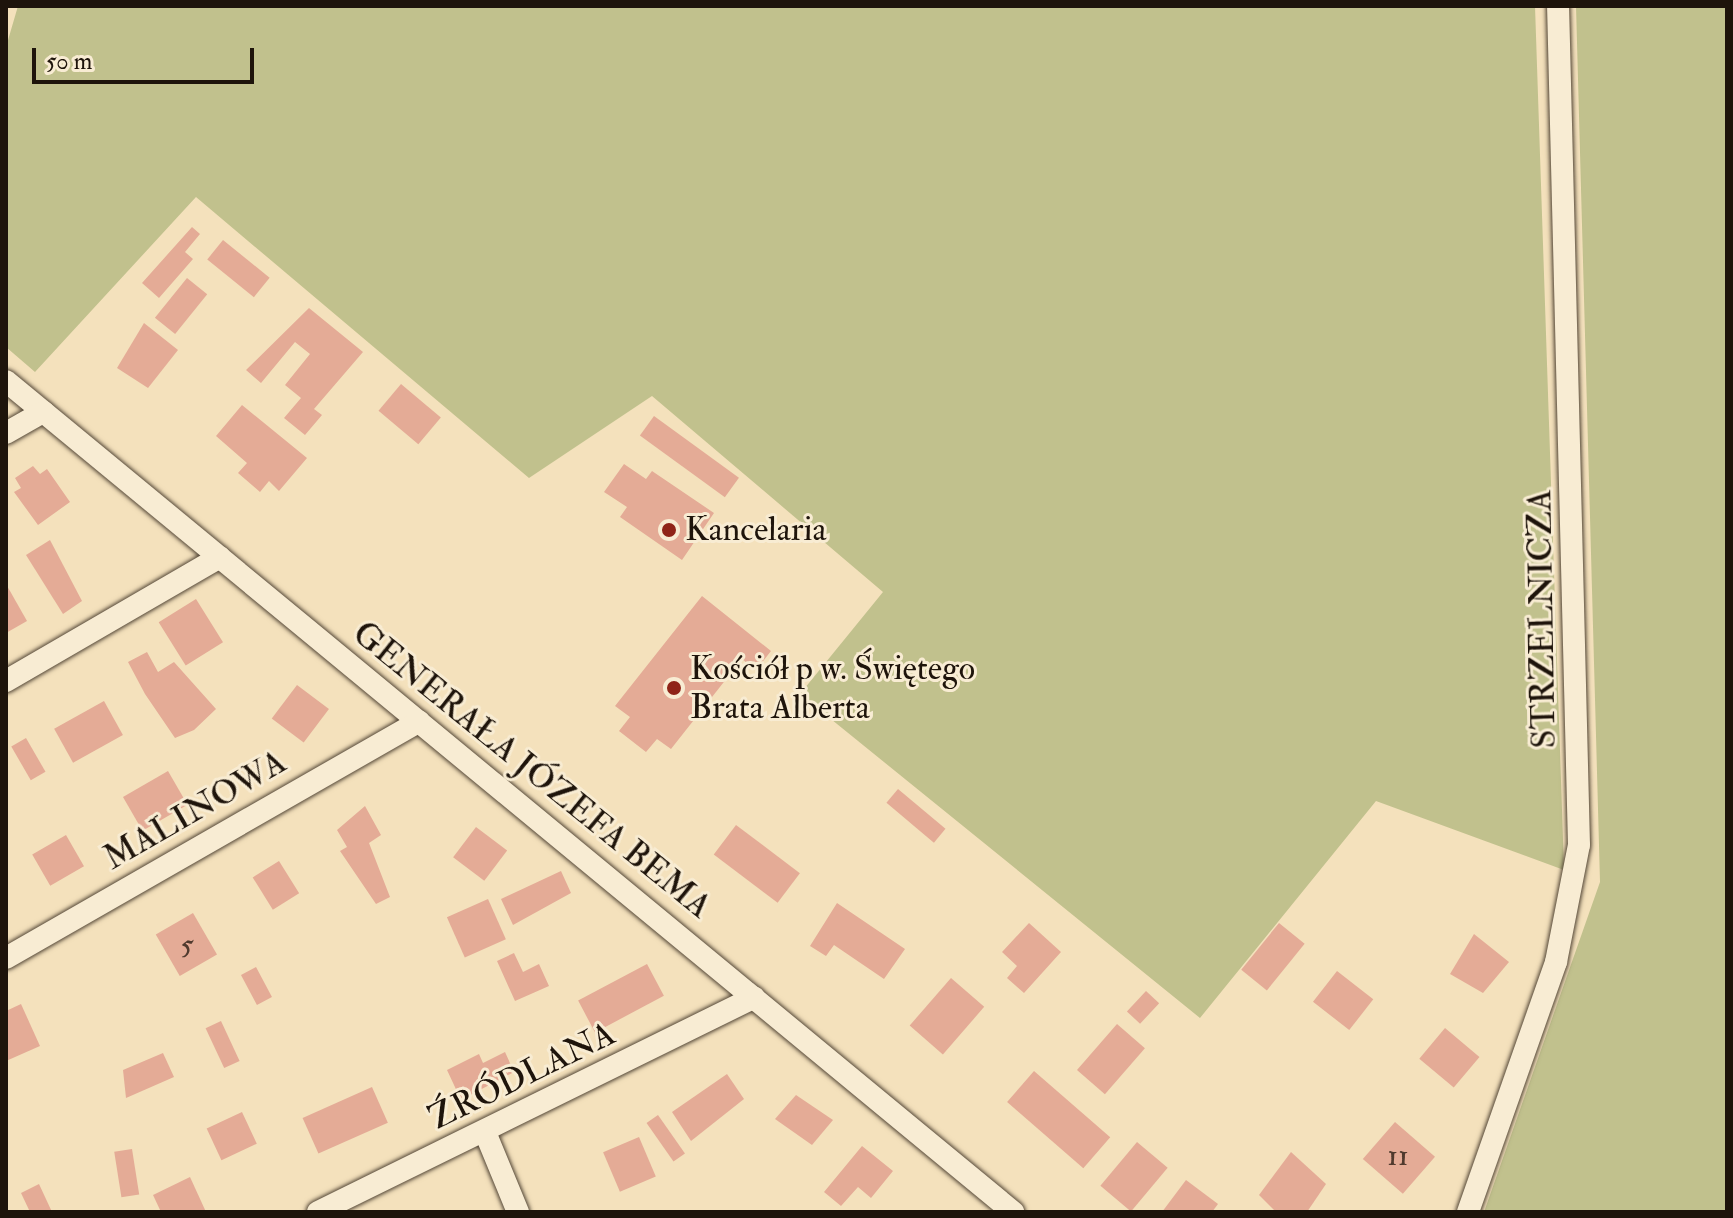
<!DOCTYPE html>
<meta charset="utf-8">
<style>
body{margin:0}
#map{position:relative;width:1733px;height:1218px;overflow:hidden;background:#f4e1bc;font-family:"IM FELL Double Pica",serif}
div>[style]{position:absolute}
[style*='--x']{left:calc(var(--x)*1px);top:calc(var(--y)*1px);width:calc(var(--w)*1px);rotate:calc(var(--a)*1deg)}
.green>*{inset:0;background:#c1c18d}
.building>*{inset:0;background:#e4ab96;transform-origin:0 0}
.roads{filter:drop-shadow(0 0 2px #544737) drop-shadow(0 0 2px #544737)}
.minor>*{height:22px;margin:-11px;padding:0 11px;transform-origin:11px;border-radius:11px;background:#f8ecd3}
.dots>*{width:22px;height:22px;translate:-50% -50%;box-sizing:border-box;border:4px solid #f8ecd3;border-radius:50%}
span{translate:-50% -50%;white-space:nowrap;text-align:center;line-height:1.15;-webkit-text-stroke:6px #f8ecd3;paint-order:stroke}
.number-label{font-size:30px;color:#503a2e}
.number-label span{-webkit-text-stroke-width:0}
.poi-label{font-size:34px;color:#1e140b}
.left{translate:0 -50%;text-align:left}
.street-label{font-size:34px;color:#1e140b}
.frame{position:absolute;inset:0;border:8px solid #1e140b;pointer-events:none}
.scale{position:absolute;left:32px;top:48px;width:222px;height:36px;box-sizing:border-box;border:4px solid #1e140b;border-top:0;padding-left:10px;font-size:24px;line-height:28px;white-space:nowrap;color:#1e140b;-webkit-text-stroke:6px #f8ecd3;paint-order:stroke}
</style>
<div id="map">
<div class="green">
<div style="clip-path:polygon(18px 6px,1535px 6px,1564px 870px,1376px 801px,1200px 1018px,800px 694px,883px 592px,652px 396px,529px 478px,196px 197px,35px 372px,6px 347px,6px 47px)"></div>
<div style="clip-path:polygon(1576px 6px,1727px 6px,1727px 1212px,1484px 1212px,1600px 882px)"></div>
</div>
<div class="building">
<div style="clip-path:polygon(192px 227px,200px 234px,185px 252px,193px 259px,159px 298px,142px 283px)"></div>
<div style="left:223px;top:240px;width:60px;height:25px;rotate:39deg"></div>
<div style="left:187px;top:278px;width:26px;height:51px;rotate:39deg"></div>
<div style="clip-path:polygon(309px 308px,363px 352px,314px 409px,322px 415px,305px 435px,284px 418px,301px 398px,285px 385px,310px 354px,295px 342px,261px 383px,246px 370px)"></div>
<div style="clip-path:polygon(144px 323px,178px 350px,148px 388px,117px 368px)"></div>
<div style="left:401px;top:384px;width:52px;height:35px;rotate:40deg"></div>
<div style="clip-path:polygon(242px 405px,307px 458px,279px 491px,269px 481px,260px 492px,238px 473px,247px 463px,216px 436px)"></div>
<div style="left:654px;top:416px;width:105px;height:24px;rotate:36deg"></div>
<div style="clip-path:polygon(624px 464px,646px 479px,652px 471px,714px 513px,682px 560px,620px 517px,627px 507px,604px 492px)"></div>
<div style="clip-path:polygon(33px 466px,40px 474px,47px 469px,70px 502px,38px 525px,14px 492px,21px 488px,15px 478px)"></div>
<div style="clip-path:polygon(50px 540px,82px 601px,63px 614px,26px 555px)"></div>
<div style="clip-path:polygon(6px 584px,27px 621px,6px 633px)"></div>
<div style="clip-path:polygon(702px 596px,771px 651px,756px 670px,742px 659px,671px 749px,657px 739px,646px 752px,619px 731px,630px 717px,615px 706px)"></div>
<div style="left:196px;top:599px;width:51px;height:44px;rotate:58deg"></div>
<div style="clip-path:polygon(147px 652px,158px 672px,174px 662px,216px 709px,194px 730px,175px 738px,145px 694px,128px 662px)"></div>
<div style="left:297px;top:685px;width:40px;height:42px;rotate:37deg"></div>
<div style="left:104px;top:701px;width:39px;height:57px;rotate:61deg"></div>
<div style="left:26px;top:738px;width:39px;height:17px;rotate:60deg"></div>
<div style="left:168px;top:771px;width:39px;height:52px;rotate:60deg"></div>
<div style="left:898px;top:789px;width:62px;height:18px;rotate:40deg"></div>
<div style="clip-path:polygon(365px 806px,381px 835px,369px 843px,390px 897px,376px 904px,340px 851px,347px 847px,337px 830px)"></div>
<div style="left:736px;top:825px;width:80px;height:37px;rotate:37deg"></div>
<div style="left:476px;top:827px;width:39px;height:38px;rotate:37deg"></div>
<div style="left:66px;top:835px;width:36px;height:39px;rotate:60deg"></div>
<div style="left:279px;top:861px;width:38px;height:31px;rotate:58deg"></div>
<div style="clip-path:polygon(561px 871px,571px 893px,513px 925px,501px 899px)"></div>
<div style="left:488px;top:899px;width:44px;height:45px;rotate:66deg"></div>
<div style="clip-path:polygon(837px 903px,905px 949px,884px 979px,834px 945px,826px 956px,810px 946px)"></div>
<div style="left:193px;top:913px;width:48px;height:43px;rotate:60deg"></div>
<div style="clip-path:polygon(1029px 923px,1061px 952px,1024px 993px,1007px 978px,1017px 966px,1002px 952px)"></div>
<div style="left:1279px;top:923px;width:33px;height:60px;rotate:39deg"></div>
<div style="clip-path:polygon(1474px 934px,1509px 962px,1483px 993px,1450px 974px)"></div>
<div style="clip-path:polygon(514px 953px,523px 972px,539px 964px,549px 986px,515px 1001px,497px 961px)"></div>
<div style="left:647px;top:964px;width:36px;height:78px;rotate:62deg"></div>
<div style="left:256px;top:967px;width:34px;height:17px;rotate:62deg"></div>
<div style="left:1337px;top:971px;width:46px;height:39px;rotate:38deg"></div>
<div style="left:951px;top:978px;width:44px;height:63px;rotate:41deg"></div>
<div style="left:1146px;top:991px;width:18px;height:28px;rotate:43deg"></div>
<div style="clip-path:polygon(21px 1004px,40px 1046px,6px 1061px,6px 1011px)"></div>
<div style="left:221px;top:1021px;width:44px;height:17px;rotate:65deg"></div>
<div style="left:1117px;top:1024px;width:37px;height:61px;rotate:41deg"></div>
<div style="left:1445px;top:1028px;width:45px;height:40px;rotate:40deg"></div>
<div style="clip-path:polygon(505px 1052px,514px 1072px,461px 1100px,447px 1070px,479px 1054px,483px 1063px)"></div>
<div style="clip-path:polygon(163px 1053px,174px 1077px,126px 1098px,123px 1070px)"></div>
<div style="left:1034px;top:1071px;width:101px;height:41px;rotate:41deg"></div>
<div style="clip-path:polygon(727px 1074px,744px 1099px,691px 1141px,672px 1112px)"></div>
<div style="left:372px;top:1087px;width:39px;height:76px;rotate:66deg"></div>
<div style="clip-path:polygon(796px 1095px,833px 1120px,812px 1145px,775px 1119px)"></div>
<div style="left:242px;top:1112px;width:35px;height:39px;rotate:65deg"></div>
<div style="left:658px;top:1115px;width:47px;height:14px;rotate:55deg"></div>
<div style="left:1395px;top:1122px;width:53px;height:49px;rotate:41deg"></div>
<div style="left:639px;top:1137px;width:43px;height:39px;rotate:67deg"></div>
<div style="left:1137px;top:1142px;width:40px;height:57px;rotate:40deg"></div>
<div style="clip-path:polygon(862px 1146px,893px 1171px,871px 1198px,858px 1187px,841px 1206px,824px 1192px)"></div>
<div style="left:132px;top:1149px;width:46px;height:18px;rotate:81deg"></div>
<div style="clip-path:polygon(1291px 1152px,1326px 1184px,1307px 1212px,1276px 1212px,1259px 1195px)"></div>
<div style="clip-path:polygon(190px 1177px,206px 1212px,161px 1212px,153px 1195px)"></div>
<div style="clip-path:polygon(1186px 1180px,1218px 1204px,1212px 1212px,1162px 1212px)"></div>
<div style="clip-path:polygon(39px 1184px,52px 1212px,30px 1212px,21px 1193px)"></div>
</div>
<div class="roads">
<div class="minor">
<div style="--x:6;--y:381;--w:1306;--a:39.53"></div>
<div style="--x:6;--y:433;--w:43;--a:-29.6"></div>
<div style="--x:6;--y:681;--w:247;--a:-30.1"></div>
<div style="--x:6;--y:958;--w:476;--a:-29.8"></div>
<div style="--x:485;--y:1132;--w:87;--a:67.6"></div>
<div style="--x:318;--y:1212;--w:486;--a:-26.2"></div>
<div style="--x:1468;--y:1212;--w:265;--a:-70.6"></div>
<div style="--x:1556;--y:962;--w:119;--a:-78.9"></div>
<div style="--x:1579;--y:845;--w:839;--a:-91.43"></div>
</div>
</div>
<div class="dots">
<div style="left:669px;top:530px;background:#8f2418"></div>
<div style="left:674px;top:688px;background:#8f2418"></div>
</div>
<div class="number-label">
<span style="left:187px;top:945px">5</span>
<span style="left:1398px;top:1156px">11</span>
</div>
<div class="poi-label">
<span class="left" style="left:685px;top:530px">Kancelaria</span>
<span class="left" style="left:690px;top:688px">Kościół p w. Świętego<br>Brata Alberta</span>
</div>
<div class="street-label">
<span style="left:1542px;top:619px;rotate:-91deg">STRZELNICZA</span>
<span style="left:532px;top:770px;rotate:39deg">GENERAŁA JÓZEFA BEMA</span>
<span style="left:195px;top:810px;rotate:-30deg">MALINOWA</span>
<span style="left:522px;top:1076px;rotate:-26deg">ŹRÓDLANA</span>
</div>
<div class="frame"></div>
<div class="scale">50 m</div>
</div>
